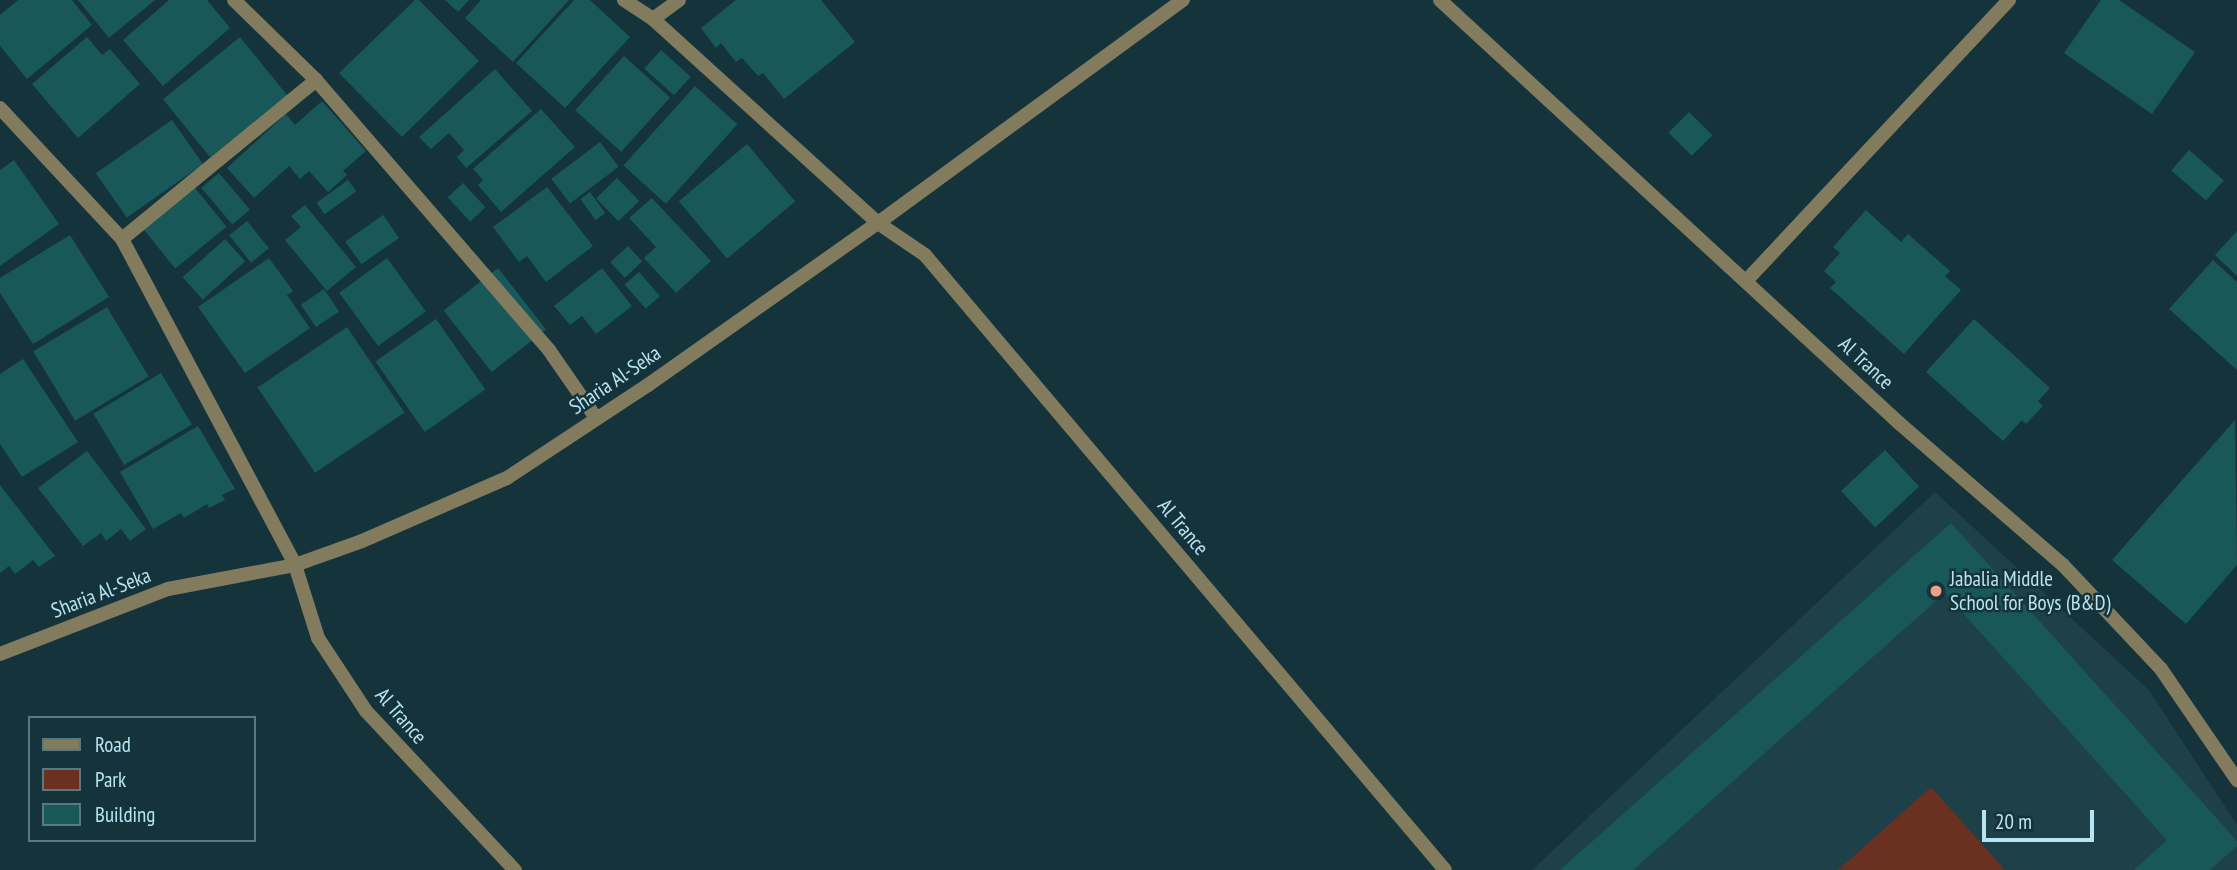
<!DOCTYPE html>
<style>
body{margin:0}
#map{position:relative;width:2237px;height:870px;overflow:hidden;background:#14333b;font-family:"PT Sans Narrow",sans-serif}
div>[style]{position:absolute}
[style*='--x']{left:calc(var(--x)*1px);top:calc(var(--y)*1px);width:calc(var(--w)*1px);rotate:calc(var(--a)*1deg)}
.built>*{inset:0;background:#1d4049}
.green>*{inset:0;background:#6a3120}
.building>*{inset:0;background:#195859;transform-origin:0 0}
.service>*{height:14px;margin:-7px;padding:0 7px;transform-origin:7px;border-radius:7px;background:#827b5d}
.minor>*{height:14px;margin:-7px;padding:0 7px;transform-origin:7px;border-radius:7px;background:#827b5d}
.tertiary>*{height:14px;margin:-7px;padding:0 7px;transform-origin:7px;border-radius:7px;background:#827b5d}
.dots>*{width:19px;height:19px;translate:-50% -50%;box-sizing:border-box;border:4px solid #14333b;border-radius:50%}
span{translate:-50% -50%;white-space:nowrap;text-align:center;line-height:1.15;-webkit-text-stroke:5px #14333b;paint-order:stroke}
.street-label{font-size:21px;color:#b8e4f1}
.poi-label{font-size:21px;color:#b8e4f1}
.left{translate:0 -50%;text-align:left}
.legend{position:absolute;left:28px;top:716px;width:228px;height:126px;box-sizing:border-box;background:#14333b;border:2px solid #567a84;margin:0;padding:9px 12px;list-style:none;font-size:21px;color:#b8e4f1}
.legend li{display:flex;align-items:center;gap:14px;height:35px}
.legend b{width:35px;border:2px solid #567a84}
.scale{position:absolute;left:1982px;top:810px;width:112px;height:32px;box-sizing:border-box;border:4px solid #b8e4f1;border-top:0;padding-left:9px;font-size:21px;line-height:24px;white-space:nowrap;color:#b8e4f1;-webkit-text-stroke:5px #14333b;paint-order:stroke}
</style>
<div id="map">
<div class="built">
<div style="clip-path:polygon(1935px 492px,2149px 690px,2237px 825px,2237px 870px,1532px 870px)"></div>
</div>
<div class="green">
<div style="clip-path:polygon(1931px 787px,2005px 870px,1838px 870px)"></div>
</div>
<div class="building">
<div style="clip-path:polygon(18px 0,72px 0,92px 25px,27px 79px,0 46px,0 15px)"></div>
<div style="clip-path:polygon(78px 0,155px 0,109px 38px)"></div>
<div style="clip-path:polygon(169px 0,207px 0,230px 28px,163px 86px,123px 40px)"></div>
<div style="clip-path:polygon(415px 0,419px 0,479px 61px,402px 137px,339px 73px)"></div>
<div style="clip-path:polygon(445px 0,469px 0,458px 12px)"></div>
<div style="clip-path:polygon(481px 0,569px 0,513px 62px,465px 18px)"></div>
<div style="clip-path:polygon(574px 0,590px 0,630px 37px,565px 108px,516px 63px)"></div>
<div style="clip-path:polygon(736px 0,821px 0,855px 42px,784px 99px,763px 73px,758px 76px,742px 58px,736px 62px,721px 43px,716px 48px,701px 28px)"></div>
<div style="clip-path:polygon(2101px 0,2119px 0,2195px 52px,2152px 114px,2064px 53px)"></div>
<div style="clip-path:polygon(87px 37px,102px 55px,110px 49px,140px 84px,78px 138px,32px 84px)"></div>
<div style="left:240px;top:37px;width:75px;height:99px;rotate:51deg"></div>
<div style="left:661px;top:50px;width:40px;height:25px;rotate:42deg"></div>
<div style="left:624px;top:56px;width:62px;height:73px;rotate:42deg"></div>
<div style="clip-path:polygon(495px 69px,532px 111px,466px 168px,457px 157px,464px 150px,449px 133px,431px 149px,419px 137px)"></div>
<div style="left:695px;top:86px;width:57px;height:107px;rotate:42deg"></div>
<div style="clip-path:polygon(322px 101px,366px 151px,343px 171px,347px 175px,328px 192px,309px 171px,300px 179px,289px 166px,254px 198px,227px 168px,286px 114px,295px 125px)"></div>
<div style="clip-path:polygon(541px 109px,575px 147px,501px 212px,478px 185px,483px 180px,473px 169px)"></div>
<div style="left:1689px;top:112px;width:33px;height:29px;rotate:45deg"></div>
<div style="left:172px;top:120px;width:54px;height:93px;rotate:55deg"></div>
<div style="left:600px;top:142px;width:31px;height:61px;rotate:53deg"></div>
<div style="left:747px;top:144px;width:75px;height:89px;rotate:50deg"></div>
<div style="left:2189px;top:150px;width:46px;height:27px;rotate:41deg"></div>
<div style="clip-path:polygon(14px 160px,59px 224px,0 266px,0 170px)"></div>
<div style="left:219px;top:173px;width:48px;height:23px;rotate:50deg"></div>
<div style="left:617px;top:178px;width:32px;height:29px;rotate:46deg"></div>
<div style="left:348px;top:180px;width:14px;height:39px;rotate:54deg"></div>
<div style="left:463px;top:183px;width:33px;height:21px;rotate:47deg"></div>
<div style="clip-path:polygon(547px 187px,593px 246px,546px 282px,527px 256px,519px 262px,493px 227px)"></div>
<div style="left:195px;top:188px;width:50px;height:66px;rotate:51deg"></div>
<div style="left:590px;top:192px;width:26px;height:12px;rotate:54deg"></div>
<div style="clip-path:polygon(652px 198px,711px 261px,676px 293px,644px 258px,656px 247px,629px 218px)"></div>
<div style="clip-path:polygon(305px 205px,356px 267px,327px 291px,285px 240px,301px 227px,291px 216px)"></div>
<div style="clip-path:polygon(1866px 210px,1901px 242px,1908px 234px,1950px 271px,1945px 276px,1961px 290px,1904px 354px,1830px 288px,1836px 282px,1824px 271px,1840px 253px,1833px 247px)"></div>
<div style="left:383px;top:215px;width:28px;height:46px;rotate:55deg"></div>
<div style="left:247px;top:221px;width:35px;height:23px;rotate:51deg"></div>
<div style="clip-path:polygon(2237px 231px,2237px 276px,2215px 255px)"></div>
<div style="clip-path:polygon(70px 235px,109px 297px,33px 344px,0 293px,0 278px)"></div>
<div style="left:225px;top:239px;width:30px;height:57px;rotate:48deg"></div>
<div style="left:628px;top:246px;width:21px;height:24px;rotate:47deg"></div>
<div style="clip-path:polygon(269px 258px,293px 291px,287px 295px,310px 328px,245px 373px,198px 307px)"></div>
<div style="left:387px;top:258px;width:66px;height:59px;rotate:54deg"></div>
<div style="clip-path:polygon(2213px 260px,2237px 282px,2237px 370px,2169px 309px)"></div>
<div style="left:498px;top:268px;width:78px;height:69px;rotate:52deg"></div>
<div style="clip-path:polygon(602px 268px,632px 306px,596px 334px,582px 316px,570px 325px,554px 306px)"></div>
<div style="left:639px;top:272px;width:32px;height:19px;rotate:49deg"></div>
<div style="left:324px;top:289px;width:27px;height:28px;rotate:56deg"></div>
<div style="left:107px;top:307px;width:81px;height:86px;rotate:59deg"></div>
<div style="left:436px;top:319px;width:86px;height:74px;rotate:55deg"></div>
<div style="clip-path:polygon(1974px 319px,2050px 388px,2038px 401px,2043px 406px,2026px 424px,2022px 420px,2003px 441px,1926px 372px)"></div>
<div style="left:347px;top:327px;width:103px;height:108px;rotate:56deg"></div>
<div style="clip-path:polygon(23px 359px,78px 442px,22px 477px,0 444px,0 374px)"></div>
<div style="left:161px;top:373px;width:60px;height:79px;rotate:59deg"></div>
<div style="clip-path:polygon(2235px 420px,2237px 565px,2186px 624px,2112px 560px)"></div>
<div style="clip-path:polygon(198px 426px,235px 489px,222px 495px,225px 500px,209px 508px,207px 504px,184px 518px,181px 513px,153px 529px,120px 472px)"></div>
<div style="left:1885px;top:450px;width:50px;height:60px;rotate:47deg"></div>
<div style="clip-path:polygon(87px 451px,146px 529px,130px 541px,121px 529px,106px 541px,101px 533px,83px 546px,38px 488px)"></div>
<div style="clip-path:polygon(0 485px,55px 556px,39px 567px,33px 560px,15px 574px,9px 566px,0 573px)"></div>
<div style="clip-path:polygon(1951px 523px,2237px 841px,2237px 846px,2210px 870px,2134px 870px,2167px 840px,1945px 593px,1633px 870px,1560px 870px)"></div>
</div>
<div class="service">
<div style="--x:122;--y:239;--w:251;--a:-39.3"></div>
</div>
<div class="minor">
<div style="--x:234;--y:0;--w:115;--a:44.3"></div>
<div style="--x:316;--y:80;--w:357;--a:49.2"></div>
<div style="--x:549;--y:350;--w:83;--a:55.3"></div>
<div style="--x:624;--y:0;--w:35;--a:33"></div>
<div style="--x:653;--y:19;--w:304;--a:42.2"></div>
<div style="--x:878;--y:223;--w:57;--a:34.2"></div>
<div style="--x:925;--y:255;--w:805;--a:49.78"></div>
<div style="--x:1440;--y:0;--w:624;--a:42.66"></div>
<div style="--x:1899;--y:423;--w:217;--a:40.9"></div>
<div style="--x:2063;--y:565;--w:143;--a:46.7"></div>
<div style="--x:2161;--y:669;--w:135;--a:55.6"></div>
<div style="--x:653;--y:19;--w:32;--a:-36"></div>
<div style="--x:0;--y:108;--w:179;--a:47"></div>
<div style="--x:122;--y:239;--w:369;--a:62"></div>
<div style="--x:295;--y:565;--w:77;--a:72.5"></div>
<div style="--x:318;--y:638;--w:87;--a:56.7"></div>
<div style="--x:366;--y:711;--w:218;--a:46.9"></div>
<div style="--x:1746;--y:281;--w:385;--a:-46.9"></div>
</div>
<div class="tertiary">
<div style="--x:0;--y:654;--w:180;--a:-21.2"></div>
<div style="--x:168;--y:589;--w:129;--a:-10.7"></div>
<div style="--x:295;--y:565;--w:71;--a:-19.7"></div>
<div style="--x:362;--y:541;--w:158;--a:-23.5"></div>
<div style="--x:507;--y:478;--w:169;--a:-33.4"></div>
<div style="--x:648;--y:385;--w:281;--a:-35.2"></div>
<div style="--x:878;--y:223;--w:378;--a:-36.2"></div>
</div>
<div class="dots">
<div style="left:1936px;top:591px;background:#f39f86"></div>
</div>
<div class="street-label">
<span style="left:1866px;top:363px;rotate:43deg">Al Trance</span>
<span style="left:615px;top:380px;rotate:-34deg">Sharia Al-Seka</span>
<span style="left:1183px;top:527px;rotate:50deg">Al Trance</span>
<span style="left:101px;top:593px;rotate:-21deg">Sharia Al-Seka</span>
<span style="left:401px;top:716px;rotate:49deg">Al Trance</span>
</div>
<div class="poi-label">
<span class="left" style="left:1950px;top:591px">Jabalia Middle<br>School for Boys (B&amp;D)</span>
</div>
<ul class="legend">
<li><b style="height:9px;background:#827b5d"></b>Road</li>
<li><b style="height:19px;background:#6a3120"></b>Park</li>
<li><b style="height:19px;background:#195859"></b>Building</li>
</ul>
<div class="scale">20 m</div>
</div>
